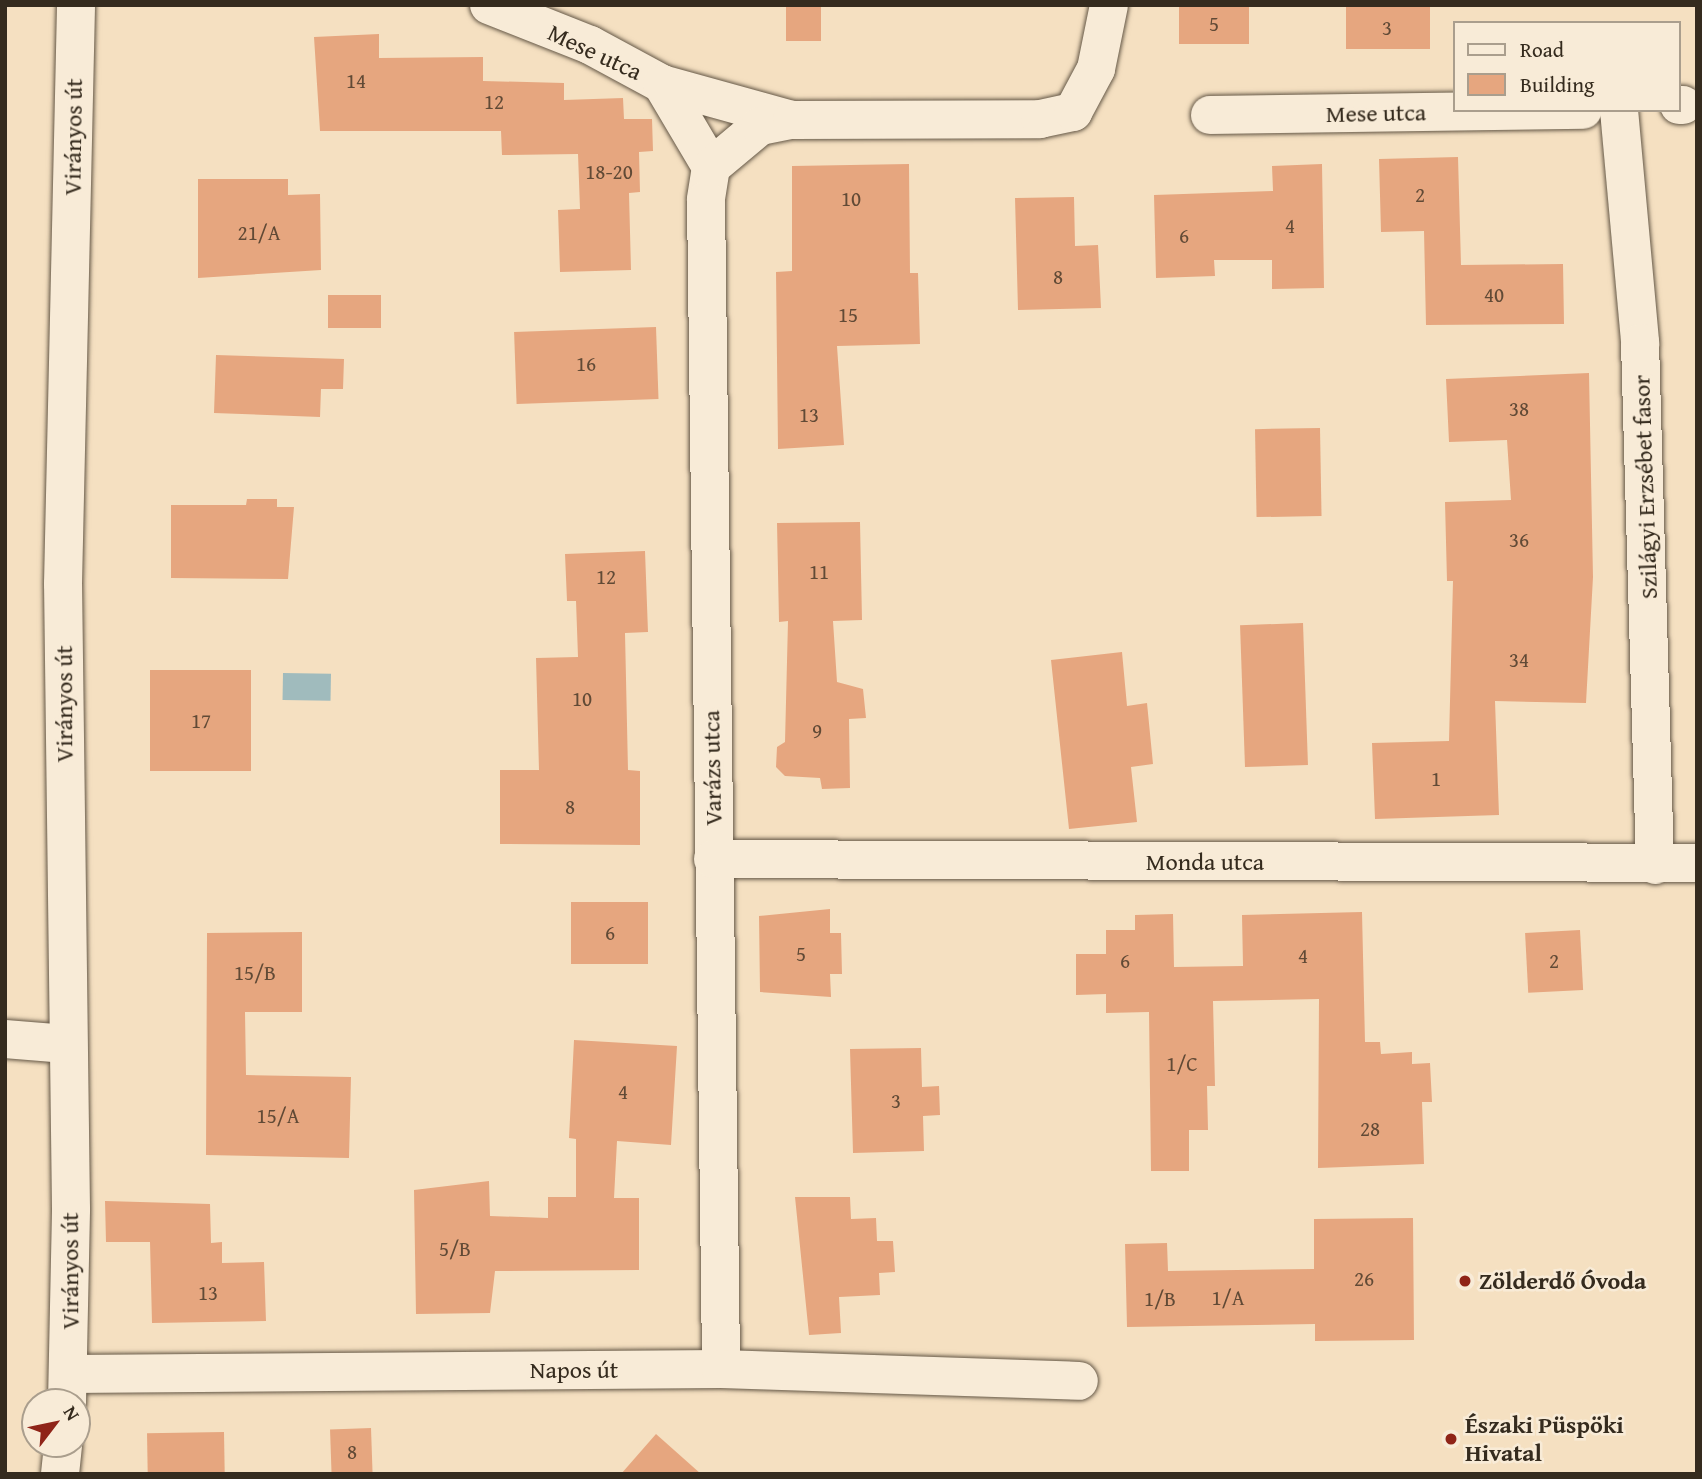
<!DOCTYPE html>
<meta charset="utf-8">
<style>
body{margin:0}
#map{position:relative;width:1702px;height:1479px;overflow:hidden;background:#f5e0c1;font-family:"Gentium Book Plus",serif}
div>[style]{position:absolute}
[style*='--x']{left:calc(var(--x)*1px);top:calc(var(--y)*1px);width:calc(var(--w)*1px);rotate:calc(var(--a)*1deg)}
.water>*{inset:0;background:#a0bbbd;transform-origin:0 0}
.building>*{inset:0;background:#e6a67f;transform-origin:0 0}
.roads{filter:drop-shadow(0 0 2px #655847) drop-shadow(0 0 2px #655847)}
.minor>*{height:38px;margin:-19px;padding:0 19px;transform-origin:19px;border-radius:19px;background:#f8ebd7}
.dots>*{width:19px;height:19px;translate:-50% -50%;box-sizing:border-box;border:4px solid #f8ebd7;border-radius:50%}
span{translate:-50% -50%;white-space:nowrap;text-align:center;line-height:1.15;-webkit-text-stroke:5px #f8ebd7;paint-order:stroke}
.number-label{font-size:21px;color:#614a36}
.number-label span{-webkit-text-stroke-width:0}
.street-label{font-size:24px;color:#352b1e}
.poi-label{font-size:24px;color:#352b1e;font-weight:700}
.left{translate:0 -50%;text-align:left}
.frame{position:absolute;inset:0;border:7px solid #352b1e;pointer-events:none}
.legend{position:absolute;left:1453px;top:21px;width:228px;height:91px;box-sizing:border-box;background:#f8ebd7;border:2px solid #aa9e8d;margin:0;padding:9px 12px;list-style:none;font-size:21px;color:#352b1e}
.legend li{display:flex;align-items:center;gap:14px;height:35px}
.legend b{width:35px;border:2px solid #aa9e8d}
.north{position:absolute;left:21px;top:1388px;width:70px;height:70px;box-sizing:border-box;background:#f8ebd7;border:2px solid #aa9e8d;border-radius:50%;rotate:58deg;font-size:19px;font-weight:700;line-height:28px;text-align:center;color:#352b1e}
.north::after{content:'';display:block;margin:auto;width:24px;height:32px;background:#8f2418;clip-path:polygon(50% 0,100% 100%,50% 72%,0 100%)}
</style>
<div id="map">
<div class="water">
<div style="left:283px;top:673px;width:48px;height:27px;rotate:1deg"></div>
</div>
<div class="building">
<div style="left:786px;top:5px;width:35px;height:36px"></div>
<div style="left:1179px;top:5px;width:70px;height:39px"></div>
<div style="left:1346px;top:5px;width:84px;height:44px"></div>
<div style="clip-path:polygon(379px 34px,379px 58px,483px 57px,483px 81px,564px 83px,564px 100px,623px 98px,624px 119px,652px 119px,653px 151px,639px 152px,640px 192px,629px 193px,631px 270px,560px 272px,558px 210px,580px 209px,578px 154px,502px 155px,501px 131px,320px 131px,314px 37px)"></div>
<div style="clip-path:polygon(1458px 157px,1461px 265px,1563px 264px,1564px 324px,1426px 325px,1424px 231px,1381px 232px,1379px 159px)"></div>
<div style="clip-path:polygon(909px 164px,910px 273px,918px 273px,920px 344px,837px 346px,844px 445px,778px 449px,776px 272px,792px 271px,792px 166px)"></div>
<div style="clip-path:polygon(1322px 164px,1324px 288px,1272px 289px,1272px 260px,1214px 260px,1215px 276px,1156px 278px,1154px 195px,1273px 191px,1272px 166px)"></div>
<div style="clip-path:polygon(198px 179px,288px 179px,288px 195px,320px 194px,321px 270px,198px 278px)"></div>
<div style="clip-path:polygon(1074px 197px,1075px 246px,1098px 245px,1101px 308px,1018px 310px,1015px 198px)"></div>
<div style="left:381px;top:295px;width:33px;height:53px;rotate:90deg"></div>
<div style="left:656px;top:327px;width:72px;height:142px;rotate:88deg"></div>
<div style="clip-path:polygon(216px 355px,344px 359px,343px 389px,321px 389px,320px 417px,214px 413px)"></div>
<div style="clip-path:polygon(1589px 373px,1593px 577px,1586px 703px,1495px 701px,1499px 815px,1375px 819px,1372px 743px,1449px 741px,1453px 581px,1447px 581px,1445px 502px,1511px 500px,1507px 440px,1449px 442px,1446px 379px)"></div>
<div style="left:1320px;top:428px;width:88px;height:65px;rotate:89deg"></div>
<div style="clip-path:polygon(247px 499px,277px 499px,277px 507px,294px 507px,288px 579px,171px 578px,171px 505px,246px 505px)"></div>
<div style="clip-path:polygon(860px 522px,862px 620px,833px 621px,837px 682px,863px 689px,866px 718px,849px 719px,850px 788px,822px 789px,820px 778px,785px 776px,776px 767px,777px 747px,785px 742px,788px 621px,779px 622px,777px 523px)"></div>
<div style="clip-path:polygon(645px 551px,648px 632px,625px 633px,628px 770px,640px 771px,640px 845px,500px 844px,500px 770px,539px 770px,536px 658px,578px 657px,576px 601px,567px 601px,565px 554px)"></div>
<div style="left:1303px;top:623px;width:142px;height:63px;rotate:88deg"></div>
<div style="clip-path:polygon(1122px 652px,1127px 706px,1147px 703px,1153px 764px,1131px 767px,1137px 822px,1069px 829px,1051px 660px)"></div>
<div style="left:150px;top:670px;width:101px;height:101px"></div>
<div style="left:571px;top:902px;width:77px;height:62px"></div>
<div style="clip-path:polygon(830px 909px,830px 933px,841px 933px,842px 974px,830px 974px,831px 997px,760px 992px,759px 916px)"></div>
<div style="clip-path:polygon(1362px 912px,1365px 1042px,1380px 1042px,1381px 1054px,1412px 1052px,1412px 1064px,1430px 1063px,1432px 1102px,1422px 1102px,1424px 1164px,1318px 1168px,1319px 999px,1213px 1001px,1215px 1086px,1207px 1086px,1208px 1130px,1189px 1130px,1189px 1171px,1151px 1171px,1149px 1012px,1106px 1013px,1106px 994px,1076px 995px,1076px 954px,1106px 954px,1106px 930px,1135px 930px,1135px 915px,1173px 914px,1174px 967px,1243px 966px,1242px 915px)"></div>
<div style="left:1580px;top:930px;width:60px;height:55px;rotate:87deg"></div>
<div style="clip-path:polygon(302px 932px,302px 1012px,245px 1012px,246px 1075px,351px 1077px,349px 1158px,206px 1155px,207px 933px)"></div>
<div style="clip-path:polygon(574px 1040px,677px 1046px,671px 1145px,617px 1141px,614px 1198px,639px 1198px,639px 1270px,495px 1271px,490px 1313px,416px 1314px,414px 1190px,489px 1181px,490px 1216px,548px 1218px,548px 1197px,576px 1197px,576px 1139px,569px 1138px)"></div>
<div style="clip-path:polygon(921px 1048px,922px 1087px,939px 1086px,940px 1115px,923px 1116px,924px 1151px,853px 1153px,850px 1049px)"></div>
<div style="clip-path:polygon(795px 1197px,850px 1197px,851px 1219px,876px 1218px,877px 1241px,893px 1241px,895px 1272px,879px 1273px,880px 1295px,839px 1297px,841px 1333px,809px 1335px)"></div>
<div style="clip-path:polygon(105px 1201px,210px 1204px,211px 1243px,222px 1242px,222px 1263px,264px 1262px,266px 1321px,152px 1323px,150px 1242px,106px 1242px)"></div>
<div style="clip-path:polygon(1413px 1218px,1414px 1340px,1315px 1341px,1315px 1324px,1127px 1327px,1125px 1244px,1167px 1243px,1168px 1271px,1314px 1269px,1314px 1219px)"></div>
<div style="left:371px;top:1428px;width:46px;height:41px;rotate:88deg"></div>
<div style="left:224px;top:1432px;width:42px;height:77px;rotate:89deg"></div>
<div style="clip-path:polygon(656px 1434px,701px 1474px,621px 1474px)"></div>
</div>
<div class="roads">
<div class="minor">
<div style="--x:489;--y:5;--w:109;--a:21.6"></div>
<div style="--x:590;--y:45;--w:82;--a:28.4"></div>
<div style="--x:662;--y:84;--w:135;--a:15.5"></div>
<div style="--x:662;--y:84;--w:96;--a:59.4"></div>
<div style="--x:1679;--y:105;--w:4;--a:0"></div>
<div style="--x:1619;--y:110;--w:234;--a:84.8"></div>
<div style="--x:1640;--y:343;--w:522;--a:88.35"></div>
<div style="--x:1210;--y:115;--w:373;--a:-0.8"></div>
<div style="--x:711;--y:167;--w:33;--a:99"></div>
<div style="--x:706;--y:200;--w:1169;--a:89.26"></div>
<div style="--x:711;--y:167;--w:64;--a:-39.9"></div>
<div style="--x:760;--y:126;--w:33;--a:-11"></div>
<div style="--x:792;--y:120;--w:248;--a:-0.2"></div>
<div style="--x:1040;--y:119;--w:34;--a:-12"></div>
<div style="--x:1073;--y:112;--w:49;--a:-61.9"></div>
<div style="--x:1096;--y:69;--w:65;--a:-78.5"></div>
<div style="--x:713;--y:859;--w:984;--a:0.23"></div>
<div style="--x:5;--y:1039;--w:61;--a:4.7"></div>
<div style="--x:69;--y:1374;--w:652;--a:-0.44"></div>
<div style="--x:721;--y:1369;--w:358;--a:1.9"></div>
<div style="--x:67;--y:1402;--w:193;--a:-88.8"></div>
<div style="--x:71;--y:1209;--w:625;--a:-90.73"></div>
<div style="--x:63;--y:584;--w:579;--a:-88.71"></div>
<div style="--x:60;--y:1474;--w:30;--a:-84"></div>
</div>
</div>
<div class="dots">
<div style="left:1465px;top:1281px;background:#8f2418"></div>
<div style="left:1451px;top:1439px;background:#8f2418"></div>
</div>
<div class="number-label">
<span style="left:1214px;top:24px">5</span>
<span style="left:1387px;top:28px">3</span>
<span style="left:356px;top:81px">14</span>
<span style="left:494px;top:102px">12</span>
<span style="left:609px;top:172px">18-20</span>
<span style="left:1420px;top:195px">2</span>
<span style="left:851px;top:199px">10</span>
<span style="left:1290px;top:226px">4</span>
<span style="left:259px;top:233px">21/A</span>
<span style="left:1184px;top:236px">6</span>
<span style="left:1058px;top:277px">8</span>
<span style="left:1494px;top:295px">40</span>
<span style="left:848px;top:315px">15</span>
<span style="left:586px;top:364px">16</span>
<span style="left:1519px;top:409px">38</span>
<span style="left:809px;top:415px">13</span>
<span style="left:1519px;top:540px">36</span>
<span style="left:819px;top:572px">11</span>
<span style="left:606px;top:577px">12</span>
<span style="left:1519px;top:660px">34</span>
<span style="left:582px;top:699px">10</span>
<span style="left:201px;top:721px">17</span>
<span style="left:817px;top:731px">9</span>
<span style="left:1436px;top:779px">1</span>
<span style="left:570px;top:807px">8</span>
<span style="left:610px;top:933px">6</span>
<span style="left:801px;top:954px">5</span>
<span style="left:1303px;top:956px">4</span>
<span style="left:1125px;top:961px">6</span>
<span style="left:1554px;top:961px">2</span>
<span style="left:255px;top:973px">15/B</span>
<span style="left:1182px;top:1064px">1/C</span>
<span style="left:623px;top:1092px">4</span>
<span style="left:896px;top:1101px">3</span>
<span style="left:278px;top:1116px">15/A</span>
<span style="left:1370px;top:1129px">28</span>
<span style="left:455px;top:1249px">5/B</span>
<span style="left:1364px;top:1279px">26</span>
<span style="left:208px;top:1293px">13</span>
<span style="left:1228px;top:1298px">1/A</span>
<span style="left:1160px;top:1299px">1/B</span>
<span style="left:352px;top:1452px">8</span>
</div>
<div class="street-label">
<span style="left:595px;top:52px;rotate:25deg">Mese utca</span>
<span style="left:1376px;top:113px;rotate:-1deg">Mese utca</span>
<span style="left:73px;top:137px;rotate:-89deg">Virányos út</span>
<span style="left:1645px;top:487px;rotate:-92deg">Szilágyi Erzsébet fasor</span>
<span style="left:64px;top:704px;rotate:-90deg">Virányos út</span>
<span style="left:712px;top:768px;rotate:-91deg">Varázs utca</span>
<span style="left:1205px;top:862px">Monda utca</span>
<span style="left:70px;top:1271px;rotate:-90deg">Virányos út</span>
<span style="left:574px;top:1370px">Napos út</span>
</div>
<div class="poi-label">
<span class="left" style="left:1479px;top:1281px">Zölderdő Óvoda</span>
<span class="left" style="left:1465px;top:1439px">Északi Püspöki<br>Hivatal</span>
</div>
<div class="frame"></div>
<ul class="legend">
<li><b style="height:9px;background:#f8ebd7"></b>Road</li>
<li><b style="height:19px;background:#e6a67f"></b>Building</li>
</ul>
<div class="north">N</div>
</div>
